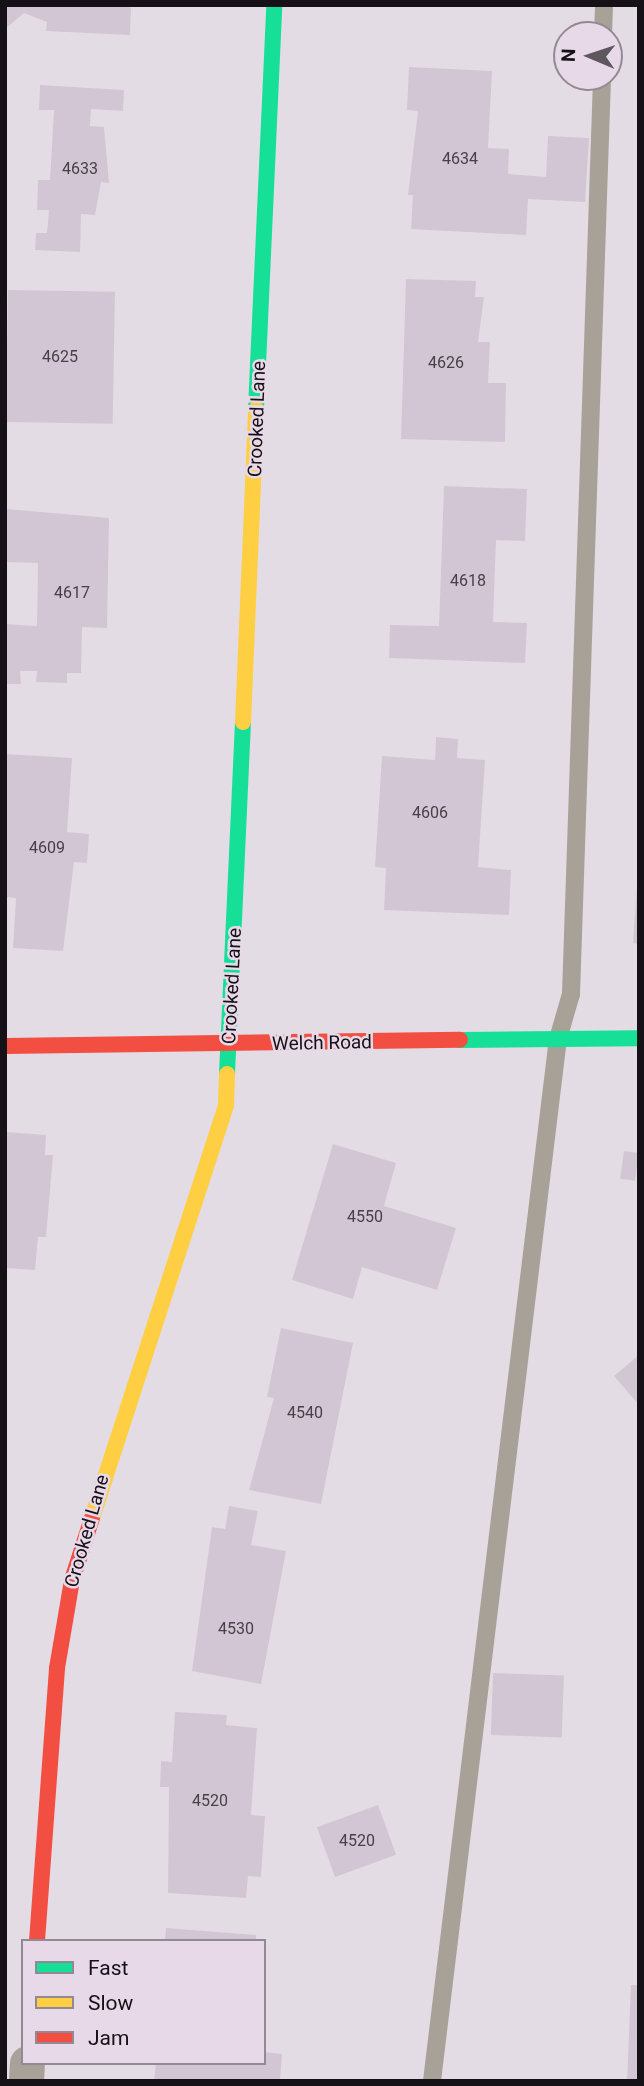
<!DOCTYPE html>
<style>
body{margin:0}
#map{position:relative;width:644px;height:2086px;overflow:hidden;background:#e4dce4;font-family:Roboto,sans-serif}
div>[style]{position:absolute}
[style*='--x']{left:calc(var(--x)*1px);top:calc(var(--y)*1px);width:calc(var(--w)*1px);rotate:calc(var(--a)*1deg)}
.building>*{inset:0;background:#d3c6d4;transform-origin:0 0}
.lane>*{height:18px;margin:-9px;padding:0 9px;transform-origin:9px;border-radius:9px;background:#a8a198}
.street>*{height:35px;margin:-17.5px;padding:0 17.5px;transform-origin:17.5px;border-radius:17.5px;background:#a8a198}
.fast>*{height:16px;margin:-8px;padding:0 8px;transform-origin:8px;border-radius:8px;background:#16e098}
.slow>*{height:16px;margin:-8px;padding:0 8px;transform-origin:8px;border-radius:8px;background:#ffcf43}
.jam>*{height:16px;margin:-8px;padding:0 8px;transform-origin:8px;border-radius:8px;background:#f24e42}
span{translate:-50% -50%;white-space:nowrap;text-align:center;line-height:1.15;-webkit-text-stroke:5px #e7d9e8;paint-order:stroke}
.number-label{font-size:16px;color:#474048}
.number-label span{-webkit-text-stroke-width:0}
.street-label{font-size:19px;color:#161116}
.frame{position:absolute;inset:0;border:7px solid #161116;pointer-events:none}
.legend{position:absolute;left:21px;top:1939px;width:245px;height:126px;box-sizing:border-box;background:#e7d9e8;border:2px solid #938994;margin:0;padding:9px 12px;list-style:none;font-size:21px;color:#161116}
.legend li{display:flex;align-items:center;gap:14px;height:35px}
.legend b{width:35px;border:2px solid #938994}
.north{position:absolute;left:553px;top:21px;width:70px;height:70px;box-sizing:border-box;background:#e7d9e8;border:2px solid #938994;border-radius:50%;rotate:272deg;font-size:19px;font-weight:700;line-height:28px;text-align:center;color:#161116}
.north::after{content:'';display:block;margin:auto;width:24px;height:32px;background:#5e585e;clip-path:polygon(50% 0,100% 100%,50% 72%,0 100%)}
</style>
<div id="map">
<div class="building">
<div style="clip-path:polygon(5px 5px,125px 5px,131px 8px,130px 35px,46px 31px,47px 22px,24px 13px,5px 29px)"></div>
<div style="clip-path:polygon(409px 67px,492px 71px,488px 148px,509px 149px,508px 174px,546px 177px,548px 136px,589px 138px,585px 202px,528px 199px,526px 235px,411px 229px,413px 195px,408px 195px,418px 111px,407px 110px)"></div>
<div style="clip-path:polygon(40px 85px,124px 90px,123px 111px,91px 109px,90px 126px,104px 127px,109px 183px,101px 182px,95px 215px,81px 214px,80px 252px,35px 250px,36px 233px,47px 233px,49px 210px,37px 210px,38px 180px,50px 180px,54px 110px,39px 110px)"></div>
<div style="clip-path:polygon(406px 279px,476px 281px,475px 297px,484px 297px,478px 342px,490px 342px,488px 383px,506px 383px,505px 442px,401px 439px)"></div>
<div style="left:8px;top:290px;width:107px;height:132px;rotate:1deg"></div>
<div style="clip-path:polygon(444px 486px,527px 489px,525px 541px,496px 540px,493px 622px,527px 623px,525px 663px,389px 658px,390px 625px,439px 626px)"></div>
<div style="clip-path:polygon(7px 509px,109px 518px,107px 628px,82px 627px,81px 673px,67px 673px,67px 683px,36px 682px,37px 671px,20px 671px,21px 684px,5px 684px,5px 624px,37px 626px,38px 563px,6px 562px)"></div>
<div style="clip-path:polygon(436px 737px,458px 739px,457px 758px,485px 760px,478px 867px,511px 870px,509px 915px,384px 910px,386px 868px,375px 867px,382px 756px,435px 760px)"></div>
<div style="clip-path:polygon(5px 754px,72px 758px,67px 832px,89px 834px,87px 863px,74px 862px,63px 951px,13px 948px,16px 898px,5px 897px)"></div>
<div style="clip-path:polygon(637px 886px,639px 886px,639px 944px,633px 943px)"></div>
<div style="clip-path:polygon(5px 1132px,46px 1135px,45px 1155px,53px 1155px,46px 1237px,38px 1237px,35px 1270px,5px 1268px)"></div>
<div style="clip-path:polygon(333px 1144px,396px 1163px,384px 1206px,456px 1228px,437px 1290px,362px 1267px,353px 1299px,292px 1280px)"></div>
<div style="left:624px;top:1151px;width:15px;height:28px;rotate:8deg"></div>
<div style="clip-path:polygon(281px 1328px,353px 1343px,321px 1504px,249px 1490px,274px 1398px,267px 1397px)"></div>
<div style="clip-path:polygon(639px 1355px,639px 1405px,614px 1376px)"></div>
<div style="clip-path:polygon(229px 1506px,258px 1511px,251px 1545px,286px 1551px,261px 1684px,192px 1671px,212px 1527px,225px 1529px)"></div>
<div style="left:493px;top:1673px;width:71px;height:62px;rotate:2deg"></div>
<div style="clip-path:polygon(175px 1712px,227px 1715px,226px 1725px,257px 1728px,251px 1815px,265px 1816px,261px 1877px,248px 1876px,246px 1898px,168px 1893px,169px 1787px,160px 1787px,161px 1761px,172px 1762px)"></div>
<div style="left:378px;top:1805px;width:53px;height:65px;rotate:70deg"></div>
<div style="clip-path:polygon(166px 1928px,256px 1935px,256px 1941px,165px 1941px)"></div>
<div style="clip-path:polygon(631px 1985px,639px 1985px,639px 2081px,627px 2081px)"></div>
<div style="clip-path:polygon(264px 2052px,282px 2054px,280px 2081px,154px 2081px,156px 2063px,264px 2063px)"></div>
</div>
<div class="lane">
<div style="--x:603;--y:35;--w:30;--a:-88"></div>
<div style="--x:432;--y:2081;--w:1050;--a:-83.11"></div>
<div style="--x:558;--y:1039;--w:47;--a:-73.9"></div>
<div style="--x:571;--y:994;--w:918;--a:-88.06"></div>
</div>
<div class="street">
<div style="--x:26;--y:2081;--w:18;--a:-87"></div>
</div>
<div class="fast">
<div style="--x:256;--y:409;--w:404;--a:-87.4"></div>
<div style="--x:460;--y:1040;--w:179;--a:-0.6"></div>
<div style="--x:227;--y:1074;--w:352;--a:-87.4"></div>
</div>
<div class="slow">
<div style="--x:243;--y:722;--w:313;--a:-87.6"></div>
<div style="--x:92;--y:1518;--w:434;--a:-72"></div>
<div style="--x:226;--y:1105;--w:31;--a:-88"></div>
</div>
<div class="jam">
<div style="--x:5;--y:1046;--w:455;--a:-0.8"></div>
<div style="--x:37;--y:1941;--w:274;--a:-85.8"></div>
<div style="--x:57;--y:1668;--w:89;--a:-80.3"></div>
<div style="--x:72;--y:1580;--w:65;--a:-72.1"></div>
</div>
<div class="number-label">
<span style="left:460px;top:159px">4634</span>
<span style="left:80px;top:169px">4633</span>
<span style="left:60px;top:357px">4625</span>
<span style="left:446px;top:363px">4626</span>
<span style="left:468px;top:581px">4618</span>
<span style="left:72px;top:593px">4617</span>
<span style="left:430px;top:813px">4606</span>
<span style="left:47px;top:848px">4609</span>
<span style="left:365px;top:1217px">4550</span>
<span style="left:305px;top:1413px">4540</span>
<span style="left:236px;top:1629px">4530</span>
<span style="left:210px;top:1801px">4520</span>
<span style="left:357px;top:1841px">4520</span>
</div>
<div class="street-label">
<span style="left:257px;top:419px;rotate:-88deg">Crooked Lane</span>
<span style="left:232px;top:986px;rotate:-87deg">Crooked Lane</span>
<span style="left:322px;top:1043px;rotate:-1deg">Welch Road</span>
<span style="left:87px;top:1531px;rotate:-74deg">Crooked Lane</span>
</div>
<div class="frame"></div>
<ul class="legend">
<li><b style="height:9px;background:#16e098"></b>Fast</li>
<li><b style="height:9px;background:#ffcf43"></b>Slow</li>
<li><b style="height:9px;background:#f24e42"></b>Jam</li>
</ul>
<div class="north">N</div>
</div>
